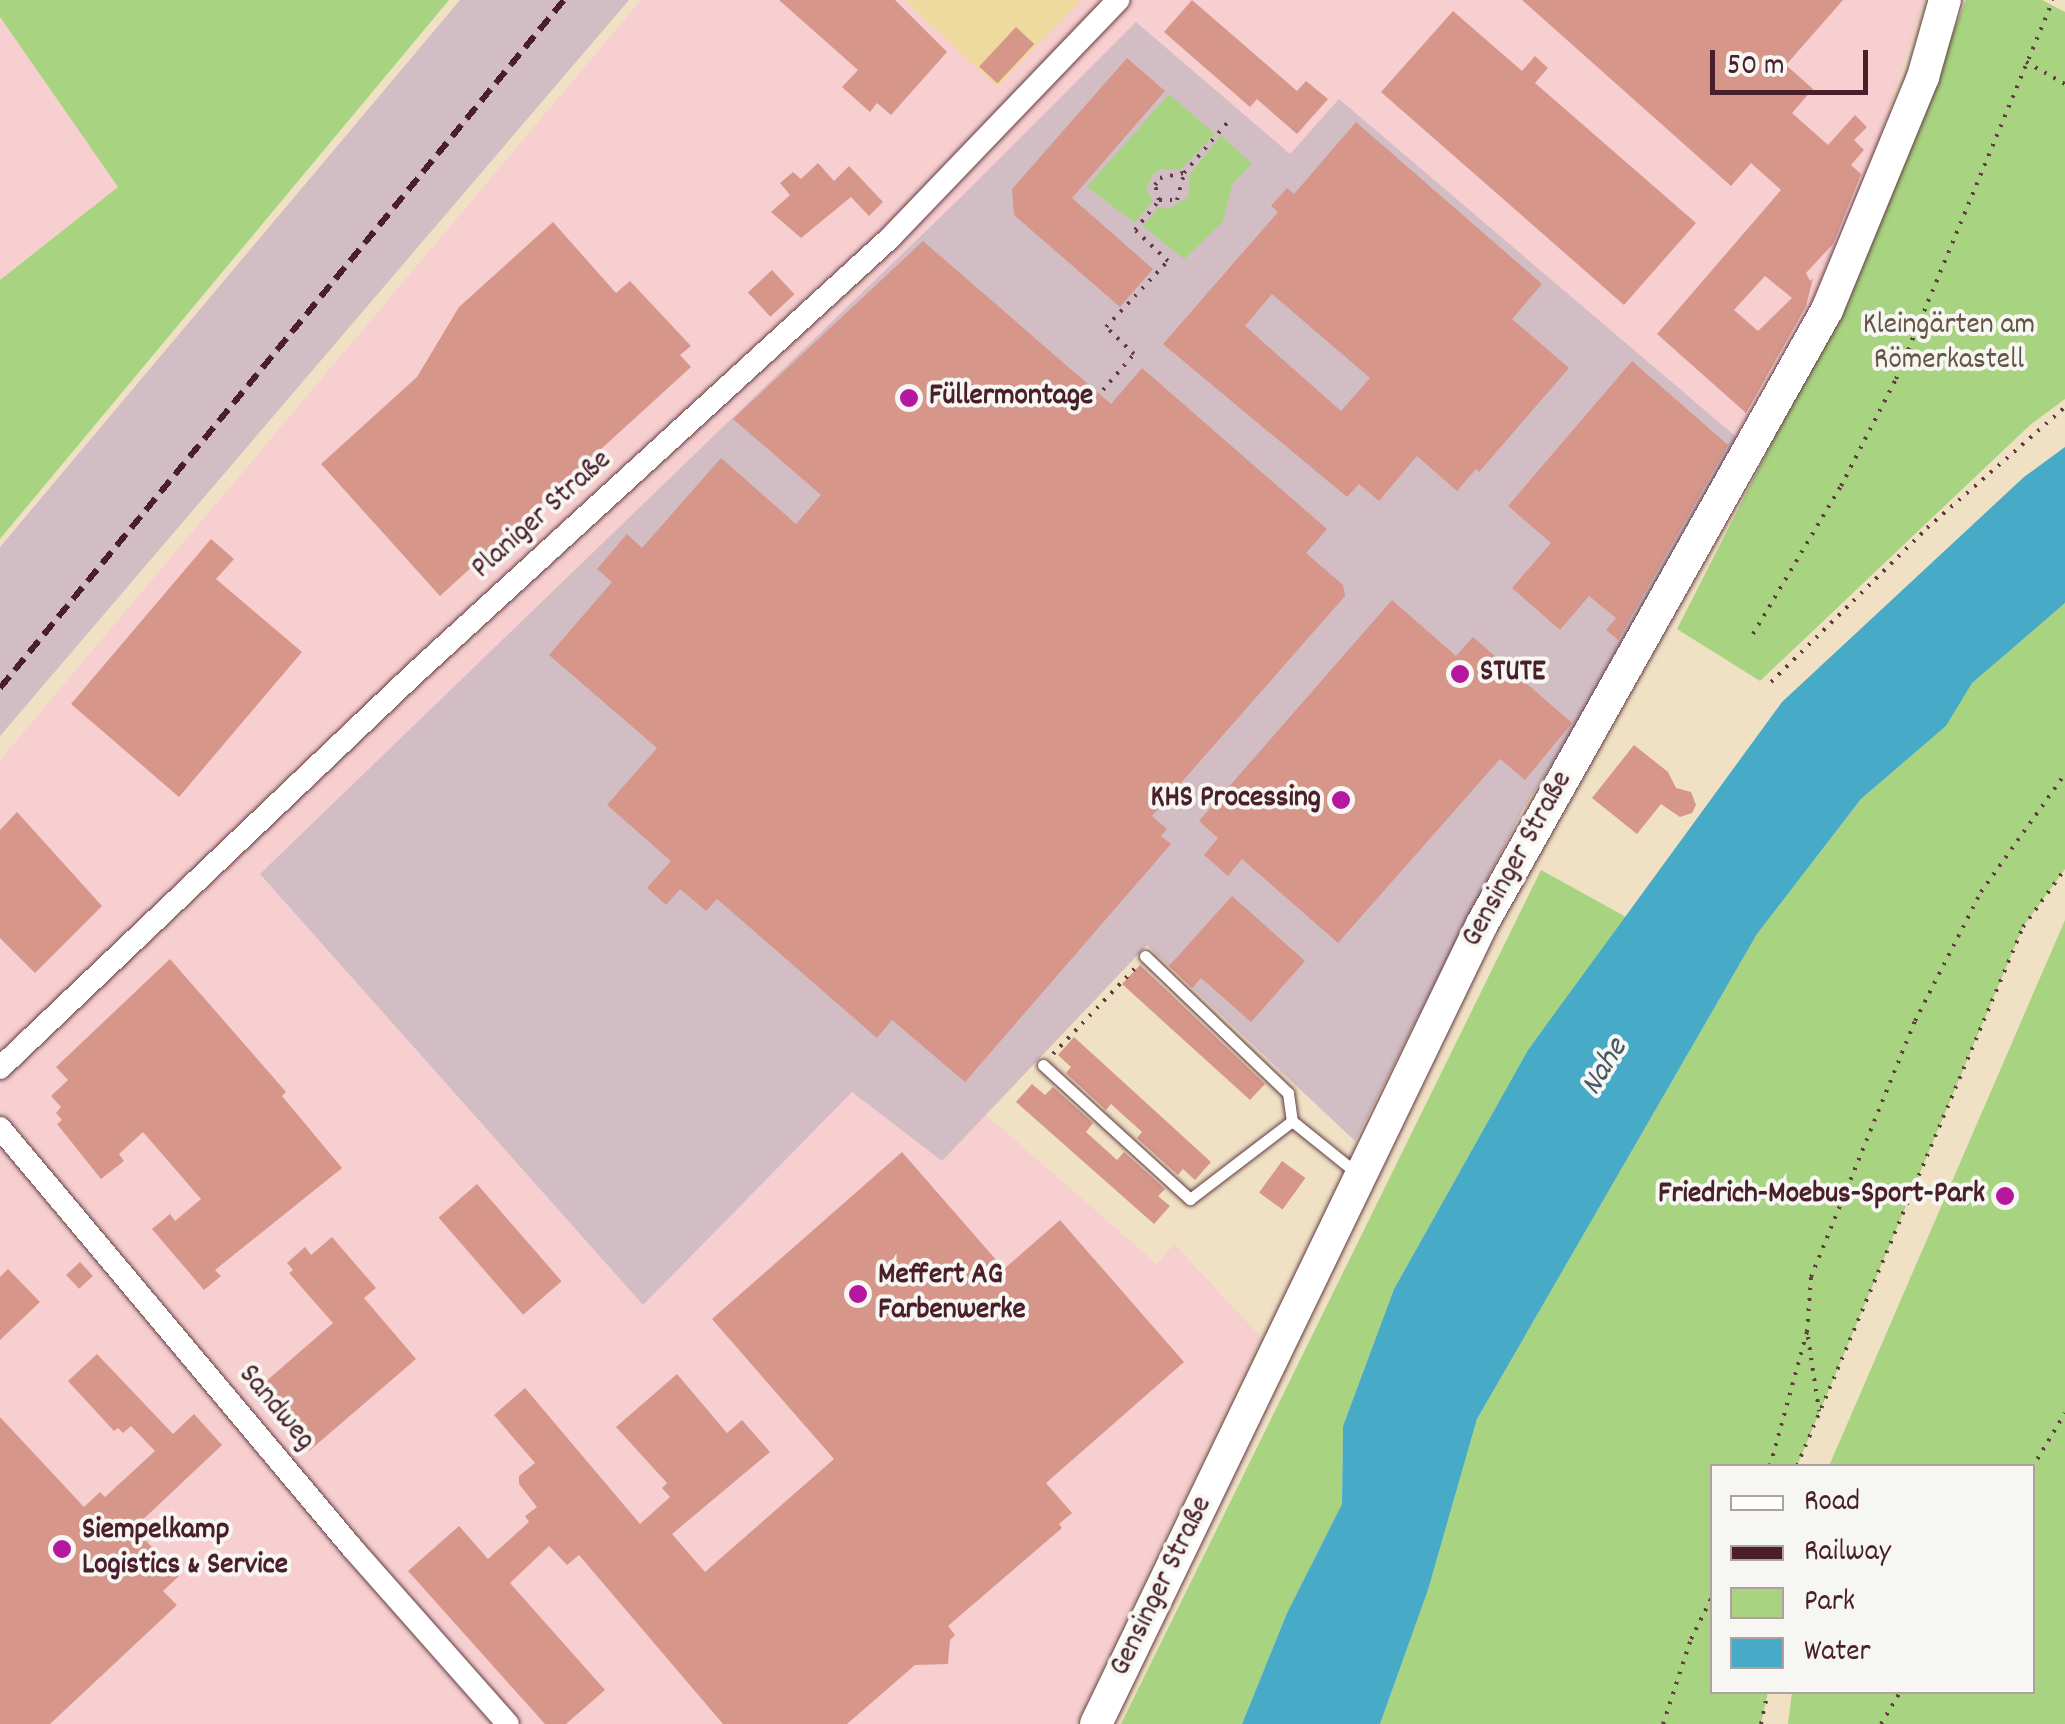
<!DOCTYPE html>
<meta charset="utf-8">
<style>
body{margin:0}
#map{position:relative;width:2065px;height:1724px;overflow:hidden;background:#f0e1c5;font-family:Dekko,sans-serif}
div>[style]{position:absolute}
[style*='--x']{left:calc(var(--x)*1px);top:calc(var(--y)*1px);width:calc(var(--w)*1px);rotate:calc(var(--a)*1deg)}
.built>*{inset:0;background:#f7cfd0}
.industrial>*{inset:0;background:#d2bdc5}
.green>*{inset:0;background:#a8d481}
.sand>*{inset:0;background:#eeda9e}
.water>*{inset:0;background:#47aac7}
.building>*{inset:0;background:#d7968a;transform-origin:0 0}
.path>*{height:4px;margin-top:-2px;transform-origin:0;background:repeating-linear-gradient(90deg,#633c42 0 2.5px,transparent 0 10.5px)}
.roads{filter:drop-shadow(0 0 2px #633c42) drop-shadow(0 0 2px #633c42)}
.lane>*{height:11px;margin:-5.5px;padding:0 5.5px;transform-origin:5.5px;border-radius:5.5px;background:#fff}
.street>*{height:22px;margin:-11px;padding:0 11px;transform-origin:11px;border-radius:11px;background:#fff}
.secondary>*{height:32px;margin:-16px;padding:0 16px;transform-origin:16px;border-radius:16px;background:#fff}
.rail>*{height:6px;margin-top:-3px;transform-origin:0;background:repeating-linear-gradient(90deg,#4a1f2b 0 15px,transparent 0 23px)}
.dots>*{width:28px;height:28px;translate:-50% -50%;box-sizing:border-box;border:5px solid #f6f6f2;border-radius:50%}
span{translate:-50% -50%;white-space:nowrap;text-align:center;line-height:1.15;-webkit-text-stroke:8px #f6f6f2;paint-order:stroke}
.park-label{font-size:30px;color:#665545}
.poi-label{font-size:30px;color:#4a1f2b;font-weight:700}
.left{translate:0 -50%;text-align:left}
.right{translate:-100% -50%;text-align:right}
.street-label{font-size:30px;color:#4a1f2b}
.water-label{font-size:32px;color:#495769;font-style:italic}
.legend{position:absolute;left:1710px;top:1464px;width:325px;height:230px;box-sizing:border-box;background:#f6f6f2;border:2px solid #b1a0a2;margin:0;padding:12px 18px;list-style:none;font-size:30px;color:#4a1f2b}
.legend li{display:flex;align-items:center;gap:20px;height:50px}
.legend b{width:50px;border:2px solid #b1a0a2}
.scale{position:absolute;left:1710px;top:50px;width:158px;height:45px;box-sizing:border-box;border:5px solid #4a1f2b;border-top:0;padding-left:12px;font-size:30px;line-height:35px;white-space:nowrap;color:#4a1f2b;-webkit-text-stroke:8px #f6f6f2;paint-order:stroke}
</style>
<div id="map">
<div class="built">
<div style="clip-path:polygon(641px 0,1924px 0,1875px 153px,1812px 311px,1621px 657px,1523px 809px,1355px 1141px,1147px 945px,984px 1113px,1157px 1264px,1174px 1244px,1261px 1337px,1076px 1724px,0 1724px,0 760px)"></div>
<div style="clip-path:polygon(0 17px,118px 187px,0 280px)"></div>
</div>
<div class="industrial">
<div style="clip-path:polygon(460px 0,629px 0,0 736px,0 547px)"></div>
<div style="clip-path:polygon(1136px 22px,1290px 154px,1339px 99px,1741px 441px,1621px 657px,1523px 809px,1355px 1141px,1147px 945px,942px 1161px,852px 1092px,643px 1305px,260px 874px,958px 200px)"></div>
</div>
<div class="green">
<div style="clip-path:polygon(0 0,449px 0,0 539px,0 280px,118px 187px,0 17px)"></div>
<div style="clip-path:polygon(1966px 0,2042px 0,2065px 12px,2065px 399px,2030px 425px,1760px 681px,1677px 629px,1854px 282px)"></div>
<div style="clip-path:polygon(1169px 94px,1215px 134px,1180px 170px,1161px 169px,1153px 175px,1146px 189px,1153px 201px,1135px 223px,1087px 187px)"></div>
<div style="clip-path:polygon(1221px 135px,1252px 164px,1232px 185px,1223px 222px,1184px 259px,1143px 226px,1159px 207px,1169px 209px,1188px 197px,1190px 174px)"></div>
<div style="clip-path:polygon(2065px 603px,2065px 869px,2023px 927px,1797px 1466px,1712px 1466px,1712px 1692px,1768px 1692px,1761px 1724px,1380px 1724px,1428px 1590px,1477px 1419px,1757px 934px,1861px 799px,1946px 726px,1971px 683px)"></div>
<div style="clip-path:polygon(1541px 870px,1628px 918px,1528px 1050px,1394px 1289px,1343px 1426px,1342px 1504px,1287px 1613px,1242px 1724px,1121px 1724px)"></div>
<div style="clip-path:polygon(2065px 920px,2065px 1724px,1788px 1724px,1792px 1692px,2032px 1692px,2032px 1466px,1829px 1466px)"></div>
</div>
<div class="sand">
<div style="clip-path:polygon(904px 0,1081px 0,997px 87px)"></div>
</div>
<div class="water">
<div style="clip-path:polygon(2065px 447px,2065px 603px,1972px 683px,1946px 726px,1861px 799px,1757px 934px,1477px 1419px,1428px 1590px,1380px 1724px,1242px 1724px,1287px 1613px,1342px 1504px,1343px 1426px,1394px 1289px,1528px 1050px,1782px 702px,2024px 477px)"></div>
</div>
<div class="building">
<div style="clip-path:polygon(779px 0,895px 0,947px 52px,891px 115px,877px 103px,870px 112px,842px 87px,858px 70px)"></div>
<div style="clip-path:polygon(1192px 0,1297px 91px,1306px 81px,1328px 99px,1297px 134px,1257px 99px,1250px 107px,1164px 32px)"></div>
<div style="clip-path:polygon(evenodd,1522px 0,1843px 0,1786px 65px,1813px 89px,1792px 113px,1828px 145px,1855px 115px,1867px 127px,1854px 140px,1864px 150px,1851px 165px,1861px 174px,1833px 244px,1806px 273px,1810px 281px,1813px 278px,1806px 306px,1746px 413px,1657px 334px,1781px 190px,1751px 163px,1731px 186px,1522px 0,1765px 276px,1792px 298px,1758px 331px,1734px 310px,1765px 276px)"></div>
<div style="clip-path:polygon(1453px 11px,1522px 71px,1535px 56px,1548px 68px,1535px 83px,1696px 223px,1624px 305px,1381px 92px)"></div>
<div style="left:1016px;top:27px;width:25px;height:54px;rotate:43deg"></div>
<div style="clip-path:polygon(1127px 58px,1165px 91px,1072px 198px,1153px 269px,1120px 307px,1014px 215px,1012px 189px)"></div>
<div style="clip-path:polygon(evenodd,1356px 122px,1542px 284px,1512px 319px,1569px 368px,1479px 472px,1476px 469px,1457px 491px,1417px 456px,1379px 501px,1359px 484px,1347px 497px,1163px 344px,1278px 212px,1271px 206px,1287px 188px,1294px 194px,1356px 122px,1272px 294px,1370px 378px,1341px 411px,1245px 326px,1272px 294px)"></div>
<div style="clip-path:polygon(818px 163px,834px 181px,849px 166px,883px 202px,869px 216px,851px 197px,801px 238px,771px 212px,790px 195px,780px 183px,793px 172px,801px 179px)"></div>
<div style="clip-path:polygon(553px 222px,616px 293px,630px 281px,691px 346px,680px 355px,691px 367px,440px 596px,321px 464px,417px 377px,459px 307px)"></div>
<div style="clip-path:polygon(923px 241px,1111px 404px,1142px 368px,1327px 529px,1306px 553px,1343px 585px,1345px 596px,1152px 816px,1167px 829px,1161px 836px,1171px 844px,965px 1082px,892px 1020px,877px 1038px,717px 899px,706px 911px,680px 889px,666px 905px,647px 888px,671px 861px,607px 805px,657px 748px,549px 655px,612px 582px,597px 569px,627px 534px,642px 548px,721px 458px,796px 524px,821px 495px,733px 419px)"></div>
<div style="left:772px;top:270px;width:33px;height:33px;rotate:47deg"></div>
<div style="clip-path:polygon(1632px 361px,1728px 445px,1618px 640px,1606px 630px,1616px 618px,1589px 596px,1560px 630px,1512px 588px,1551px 543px,1508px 506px)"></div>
<div style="clip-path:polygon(211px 539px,234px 559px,216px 579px,302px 652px,179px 797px,71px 704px)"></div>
<div style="clip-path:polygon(1392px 600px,1456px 656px,1473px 637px,1572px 723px,1525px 780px,1500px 759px,1338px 943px,1242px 859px,1228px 876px,1204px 855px,1218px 838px,1199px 821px)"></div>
<div style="clip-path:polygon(1634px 745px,1668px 772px,1676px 788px,1691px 792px,1696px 805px,1692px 813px,1680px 817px,1661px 804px,1637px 834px,1592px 798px)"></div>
<div style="clip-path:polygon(17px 812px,102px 906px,35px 973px,0 938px,0 830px)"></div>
<div style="clip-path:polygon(1232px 896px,1305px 961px,1251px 1022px,1201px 978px,1192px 988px,1169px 966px)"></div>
<div style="clip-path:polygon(170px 959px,286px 1092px,282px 1096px,342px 1168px,215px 1270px,221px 1276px,204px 1290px,152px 1229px,170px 1214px,175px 1221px,201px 1199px,143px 1132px,119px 1154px,124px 1161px,101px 1179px,57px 1124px,62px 1120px,56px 1113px,61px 1107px,51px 1096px,68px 1080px,56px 1067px)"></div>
<div style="clip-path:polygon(1140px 965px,1265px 1084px,1250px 1100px,1122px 984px)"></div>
<div style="clip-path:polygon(1074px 1037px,1211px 1162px,1195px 1180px,1183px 1169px,1178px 1175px,1137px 1138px,1142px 1132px,1111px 1104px,1106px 1110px,1066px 1073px,1071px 1067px,1058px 1055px)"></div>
<div style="clip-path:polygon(1032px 1084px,1045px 1095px,1053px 1087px,1093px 1123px,1086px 1132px,1117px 1160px,1124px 1152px,1165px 1189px,1158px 1196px,1170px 1206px,1154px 1224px,1016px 1102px)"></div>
<div style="clip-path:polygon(902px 1152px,1004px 1269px,1060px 1220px,1184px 1362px,1046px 1483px,1072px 1513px,1059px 1524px,1062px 1528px,948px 1626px,955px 1635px,950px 1640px,948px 1664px,915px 1665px,847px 1724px,723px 1724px,579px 1555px,567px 1565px,549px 1546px,510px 1583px,605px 1690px,566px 1724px,545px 1724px,408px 1571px,459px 1526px,488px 1559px,529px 1522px,525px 1516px,537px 1507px,519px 1484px,519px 1476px,535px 1463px,494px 1415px,525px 1388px,640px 1524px,670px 1497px,662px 1488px,667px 1483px,616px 1427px,677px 1374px,727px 1433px,742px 1420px,770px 1452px,672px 1534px,705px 1572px,834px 1459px,712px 1319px)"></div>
<div style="left:1282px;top:1161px;width:29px;height:39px;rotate:36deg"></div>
<div style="left:477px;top:1184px;width:129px;height:51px;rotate:49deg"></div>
<div style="clip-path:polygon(332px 1237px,376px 1288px,364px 1298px,416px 1359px,309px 1451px,256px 1390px,333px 1323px,289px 1273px,293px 1270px,287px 1263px,305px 1247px,311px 1255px)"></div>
<div style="left:80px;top:1262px;width:19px;height:19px;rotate:47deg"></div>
<div style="clip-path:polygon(8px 1269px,40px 1302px,0 1340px,0 1277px)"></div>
<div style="clip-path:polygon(97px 1354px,173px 1434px,194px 1414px,222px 1445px,134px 1528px,179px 1576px,163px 1591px,177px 1605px,50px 1724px,0 1724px,0 1417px,84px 1507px,100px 1492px,105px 1497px,155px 1451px,131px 1426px,123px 1433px,118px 1428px,114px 1431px,68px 1381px)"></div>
</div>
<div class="path">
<div style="--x:2026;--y:62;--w:45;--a:29.4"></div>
<div style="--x:1159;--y:200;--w:16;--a:-105"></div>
<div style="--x:1155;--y:185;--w:9;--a:-54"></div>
<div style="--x:1160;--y:178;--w:25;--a:-12"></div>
<div style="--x:1103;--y:390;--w:48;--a:-49.3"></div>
<div style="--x:1134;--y:354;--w:39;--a:-136"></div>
<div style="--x:1106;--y:327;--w:91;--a:-46.8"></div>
<div style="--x:1168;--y:261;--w:45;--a:-136.8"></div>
<div style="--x:1135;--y:230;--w:38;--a:-51"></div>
<div style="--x:1159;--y:200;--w:18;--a:0"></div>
<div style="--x:1177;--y:200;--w:28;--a:-75"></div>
<div style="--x:1184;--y:173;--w:67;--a:-49.2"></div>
<div style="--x:1753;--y:634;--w:172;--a:-59.3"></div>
<div style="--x:1841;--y:486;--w:120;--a:-62.8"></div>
<div style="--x:1896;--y:379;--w:410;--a:-67.5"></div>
<div style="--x:1771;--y:682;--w:219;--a:-44.6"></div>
<div style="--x:1927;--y:528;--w:184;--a:-41.2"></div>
<div style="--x:1053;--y:1054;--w:120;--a:-46.3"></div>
<div style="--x:1808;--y:1337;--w:75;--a:81.5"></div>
<div style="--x:1770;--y:1466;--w:139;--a:-74.6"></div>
<div style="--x:1807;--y:1332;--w:55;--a:-85.8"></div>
<div style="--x:1811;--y:1277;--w:276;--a:-67.9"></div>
<div style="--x:1915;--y:1021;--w:145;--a:-62.9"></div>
<div style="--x:1981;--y:892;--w:145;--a:-54.6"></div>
<div style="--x:1797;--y:1466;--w:584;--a:-67.25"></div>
<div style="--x:2023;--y:927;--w:72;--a:-54.1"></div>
<div style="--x:2032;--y:1468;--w:64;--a:-59"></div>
<div style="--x:1663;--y:1724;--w:89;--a:-71.8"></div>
<div style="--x:1691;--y:1639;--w:47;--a:-63.4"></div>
<div style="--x:1761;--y:1724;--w:33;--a:-78"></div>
<div style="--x:1881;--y:1724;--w:37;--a:-59"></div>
</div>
<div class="roads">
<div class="lane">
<div style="--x:1145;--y:956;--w:198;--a:43.8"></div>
<div style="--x:1288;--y:1093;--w:28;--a:82"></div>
<div style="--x:1292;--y:1121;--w:85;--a:38.8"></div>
<div style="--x:1043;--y:1065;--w:199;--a:42.4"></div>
<div style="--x:1190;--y:1199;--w:128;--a:-37.4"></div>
</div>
<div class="street">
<div style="--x:0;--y:1068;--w:572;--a:-43.58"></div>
<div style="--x:414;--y:674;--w:646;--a:-42.49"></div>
<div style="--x:890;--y:238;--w:330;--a:-46.2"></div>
<div style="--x:0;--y:1128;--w:551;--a:50.01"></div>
<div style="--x:354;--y:1550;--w:232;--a:48.5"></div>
</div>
<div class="secondary">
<div style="--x:1096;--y:1724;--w:888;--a:-64.24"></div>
<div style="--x:1482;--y:924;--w:704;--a:-60.67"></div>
<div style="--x:1827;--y:310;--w:252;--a:-67.6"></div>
<div style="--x:1923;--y:77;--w:80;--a:-74.1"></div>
</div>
</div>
<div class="rail">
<div style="--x:0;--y:688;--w:890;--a:-50.66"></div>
</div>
<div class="dots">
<div style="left:909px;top:398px;background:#b5179e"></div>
<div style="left:1460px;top:674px;background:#b5179e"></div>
<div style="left:1341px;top:800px;background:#b5179e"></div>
<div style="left:2005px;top:1196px;background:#b5179e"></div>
<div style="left:858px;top:1294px;background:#b5179e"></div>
<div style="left:62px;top:1549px;background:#b5179e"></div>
</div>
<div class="park-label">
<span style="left:1949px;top:344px">Kleingärten am<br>Römerkastell</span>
</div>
<div class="poi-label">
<span class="left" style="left:929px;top:398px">Füllermontage</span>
<span class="left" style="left:1480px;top:674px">STUTE</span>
<span class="right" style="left:1321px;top:800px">KHS Processing</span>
<span class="right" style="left:1985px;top:1196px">Friedrich-Moebus-Sport-Park</span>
<span class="left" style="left:878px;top:1294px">Meffert AG<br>Farbenwerke</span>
<span class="left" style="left:82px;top:1549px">Siempelkamp<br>Logistics &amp; Service</span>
</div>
<div class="street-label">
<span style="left:543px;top:516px;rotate:-42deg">Planiger Straße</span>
<span style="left:1519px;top:860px;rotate:-61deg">Gensinger Straße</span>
<span style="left:275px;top:1409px;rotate:50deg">Sandweg</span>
<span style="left:1163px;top:1587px;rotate:-64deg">Gensinger Straße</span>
</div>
<div class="water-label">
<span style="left:1606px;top:1068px;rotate:-59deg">Nahe</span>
</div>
<ul class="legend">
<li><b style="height:12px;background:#fff"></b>Road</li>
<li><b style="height:12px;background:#4a1f2b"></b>Railway</li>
<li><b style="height:28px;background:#a8d481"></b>Park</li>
<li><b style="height:28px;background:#47aac7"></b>Water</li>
</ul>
<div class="scale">50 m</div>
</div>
